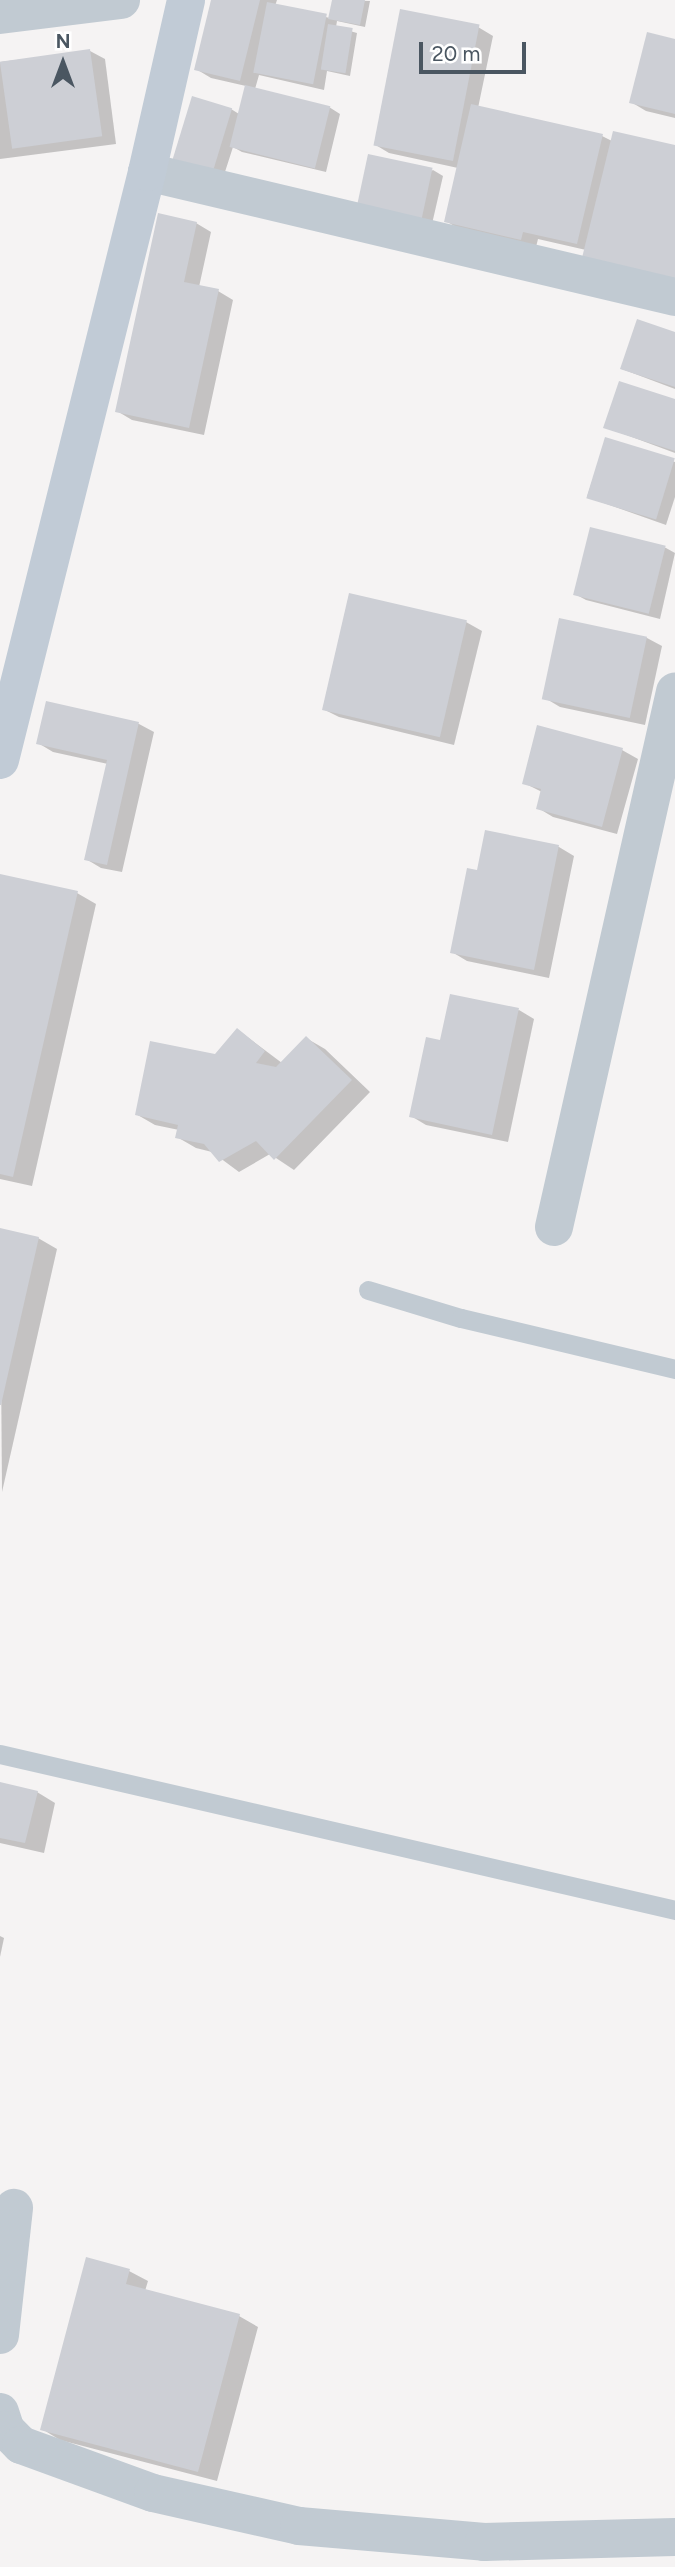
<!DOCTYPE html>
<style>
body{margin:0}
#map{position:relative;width:675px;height:2567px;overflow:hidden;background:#f5f3f3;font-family:Figtree,sans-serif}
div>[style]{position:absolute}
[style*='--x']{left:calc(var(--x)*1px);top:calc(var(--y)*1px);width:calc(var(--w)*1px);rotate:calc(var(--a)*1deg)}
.shadow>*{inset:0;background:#0003}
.building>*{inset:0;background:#cdcfd5;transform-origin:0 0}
.lane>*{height:19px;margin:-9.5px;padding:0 9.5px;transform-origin:9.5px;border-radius:9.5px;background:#c1cad2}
.street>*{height:38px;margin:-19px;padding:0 19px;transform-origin:19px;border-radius:19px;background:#c1cad2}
.secondary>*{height:38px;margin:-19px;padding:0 19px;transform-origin:19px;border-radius:19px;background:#c1cbd6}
span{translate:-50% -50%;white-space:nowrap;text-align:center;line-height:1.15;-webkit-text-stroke:5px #fff;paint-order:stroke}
.north{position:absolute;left:28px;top:28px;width:70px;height:70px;-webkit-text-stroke:5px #fff;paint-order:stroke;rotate:0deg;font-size:19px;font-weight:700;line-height:28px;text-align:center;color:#4a5661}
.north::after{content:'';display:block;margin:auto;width:24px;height:32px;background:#4a5661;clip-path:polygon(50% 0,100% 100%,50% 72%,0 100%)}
.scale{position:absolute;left:419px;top:42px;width:107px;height:32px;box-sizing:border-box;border:4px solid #4a5661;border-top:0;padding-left:9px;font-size:21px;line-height:24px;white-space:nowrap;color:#4a5661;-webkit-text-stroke:5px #fff;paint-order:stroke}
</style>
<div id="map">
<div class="shadow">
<div style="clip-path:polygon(213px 0,277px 0,275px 6px,330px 18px,334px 0,370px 1px,365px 27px,337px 21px,336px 27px,357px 33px,350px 76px,327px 71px,324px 90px,259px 75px,255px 89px,329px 107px,340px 114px,326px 172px,242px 152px,233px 147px,224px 175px,186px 164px,231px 109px,239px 114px,246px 86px,211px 78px,196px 69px)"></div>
<div style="clip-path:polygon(478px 27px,493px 36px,478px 108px,602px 136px,612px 141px,675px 147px,586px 250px,538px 239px,536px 247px,461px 230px,446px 221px,458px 168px,389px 153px,374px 144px)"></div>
<div style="clip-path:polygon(675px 41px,675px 118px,646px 111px,631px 102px)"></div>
<div style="clip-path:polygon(90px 51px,105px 59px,116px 144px,0 159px,0 62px)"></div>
<div style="clip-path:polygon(433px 170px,443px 176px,432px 224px,369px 210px)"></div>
<div style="clip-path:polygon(196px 223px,211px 232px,199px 287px,218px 291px,233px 300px,204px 435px,132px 420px,117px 411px)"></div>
<div style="clip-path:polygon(675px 333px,675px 389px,622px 369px)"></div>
<div style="clip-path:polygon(675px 401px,675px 453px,605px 427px)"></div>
<div style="clip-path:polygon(606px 439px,675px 462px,675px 497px,666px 525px,587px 497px)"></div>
<div style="clip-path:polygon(592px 529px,666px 548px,675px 553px,660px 619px,586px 600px,575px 594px)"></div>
<div style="clip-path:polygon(561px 620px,647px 638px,662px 646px,645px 725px,560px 707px,545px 698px)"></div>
<div style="clip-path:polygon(466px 622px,482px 631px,454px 745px,339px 717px,323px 709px)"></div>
<div style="clip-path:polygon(47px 703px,139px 724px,154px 732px,122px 872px,101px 868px,86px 859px,108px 764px,53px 752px,38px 743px)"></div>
<div style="clip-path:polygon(622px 750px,638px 759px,617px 834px,553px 817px,538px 808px,542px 792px,524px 783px)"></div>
<div style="clip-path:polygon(487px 832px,559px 847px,574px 856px,549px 978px,467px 961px,452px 952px,478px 872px)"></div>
<div style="clip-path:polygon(0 884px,77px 893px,96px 904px,32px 1186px,0 1179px)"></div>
<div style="clip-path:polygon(519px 1010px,534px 1019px,508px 1142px,426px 1125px,411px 1116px,442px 1042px)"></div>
<div style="clip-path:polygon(238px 1030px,282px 1063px,306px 1038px,325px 1049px,370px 1092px,294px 1170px,270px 1154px,239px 1172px,212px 1152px,196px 1148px,177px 1137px,179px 1130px,155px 1125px,136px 1114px,215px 1056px)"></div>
<div style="clip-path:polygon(0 1230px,38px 1238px,57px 1249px,2px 1492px)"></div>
<div style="clip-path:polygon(0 1784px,37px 1792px,55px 1803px,44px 1853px,0 1843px)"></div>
<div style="clip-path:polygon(0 1936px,4px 1938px,0 1957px)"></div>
<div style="clip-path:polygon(129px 2271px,148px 2281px,145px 2291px,239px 2316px,258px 2327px,217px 2481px,60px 2440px,42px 2429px)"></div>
</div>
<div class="building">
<div style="clip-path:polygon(211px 0,260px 0,240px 81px,194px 70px)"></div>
<div style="clip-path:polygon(332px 0,365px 0,360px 25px,328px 19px)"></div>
<div style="left:267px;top:2px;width:61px;height:72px;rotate:11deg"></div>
<div style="left:400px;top:9px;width:81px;height:139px;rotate:11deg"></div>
<div style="left:328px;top:24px;width:25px;height:46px;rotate:9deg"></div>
<div style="clip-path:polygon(647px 32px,675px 39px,675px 114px,629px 103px)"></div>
<div style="left:90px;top:49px;width:88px;height:91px;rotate:82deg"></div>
<div style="left:245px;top:85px;width:88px;height:64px;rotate:14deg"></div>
<div style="left:192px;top:96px;width:42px;height:66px;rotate:17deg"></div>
<div style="clip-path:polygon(471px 104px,603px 134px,577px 244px,523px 232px,521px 240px,444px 222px)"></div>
<div style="clip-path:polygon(613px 131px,675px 145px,675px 284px,581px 262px)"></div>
<div style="left:368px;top:154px;width:66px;height:52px;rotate:12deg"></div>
<div style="clip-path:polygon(158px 213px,197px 222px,184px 282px,219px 289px,189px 428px,115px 412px)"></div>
<div style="clip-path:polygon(637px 319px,675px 332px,675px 387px,620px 369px)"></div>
<div style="clip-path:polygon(619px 381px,675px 399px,675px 451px,603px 428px)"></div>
<div style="left:605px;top:437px;width:73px;height:64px;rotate:17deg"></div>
<div style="left:590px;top:527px;width:78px;height:70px;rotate:14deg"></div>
<div style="left:349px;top:593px;width:121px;height:120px;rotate:13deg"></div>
<div style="left:559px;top:618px;width:90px;height:83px;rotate:12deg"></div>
<div style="clip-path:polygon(46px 701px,139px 722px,107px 865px,84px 860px,107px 760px,36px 744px)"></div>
<div style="clip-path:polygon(537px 725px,623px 748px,602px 827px,536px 809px,541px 789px,522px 784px)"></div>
<div style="clip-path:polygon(485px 830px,559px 845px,534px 970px,450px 953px,467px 868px,477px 870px)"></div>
<div style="clip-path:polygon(0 874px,78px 891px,13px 1177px,0 1174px)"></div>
<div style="clip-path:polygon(450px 994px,519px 1008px,492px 1135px,409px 1117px,426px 1037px,440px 1040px)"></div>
<div style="clip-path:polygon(237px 1028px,265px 1051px,256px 1063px,276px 1067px,306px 1036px,352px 1080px,274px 1160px,256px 1141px,219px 1162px,204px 1144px,175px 1138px,178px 1125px,135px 1115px,150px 1041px,215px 1054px)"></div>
<div style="clip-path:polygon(0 1228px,39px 1237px,1px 1405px,0 1405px)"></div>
<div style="clip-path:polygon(0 1782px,38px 1791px,25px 1843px,0 1838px)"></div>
<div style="clip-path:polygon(86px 2257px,130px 2269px,126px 2284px,240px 2314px,198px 2472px,40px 2430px)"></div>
</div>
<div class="lane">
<div style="--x:368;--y:1290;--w:97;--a:16.8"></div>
<div style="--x:461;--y:1318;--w:220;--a:13.4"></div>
<div style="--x:0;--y:1754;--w:693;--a:13.01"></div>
</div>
<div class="street">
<div style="--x:0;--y:15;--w:122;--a:-7.1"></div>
<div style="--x:147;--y:172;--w:543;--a:13.32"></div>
<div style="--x:554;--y:1227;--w:549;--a:-77.26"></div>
<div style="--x:0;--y:2335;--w:128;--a:-83.7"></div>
<div style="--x:0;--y:2412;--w:19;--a:72"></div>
<div style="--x:6;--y:2430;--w:21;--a:45"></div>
<div style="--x:21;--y:2445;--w:140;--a:20"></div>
<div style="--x:153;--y:2493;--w:150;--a:12.7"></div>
<div style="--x:299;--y:2526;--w:186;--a:4.9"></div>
<div style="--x:484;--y:2542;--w:191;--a:-1.5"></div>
</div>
<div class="secondary">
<div style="--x:0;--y:760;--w:606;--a:-75.96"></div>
<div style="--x:147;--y:172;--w:176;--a:-77.2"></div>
</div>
<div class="north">N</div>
<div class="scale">20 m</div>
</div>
